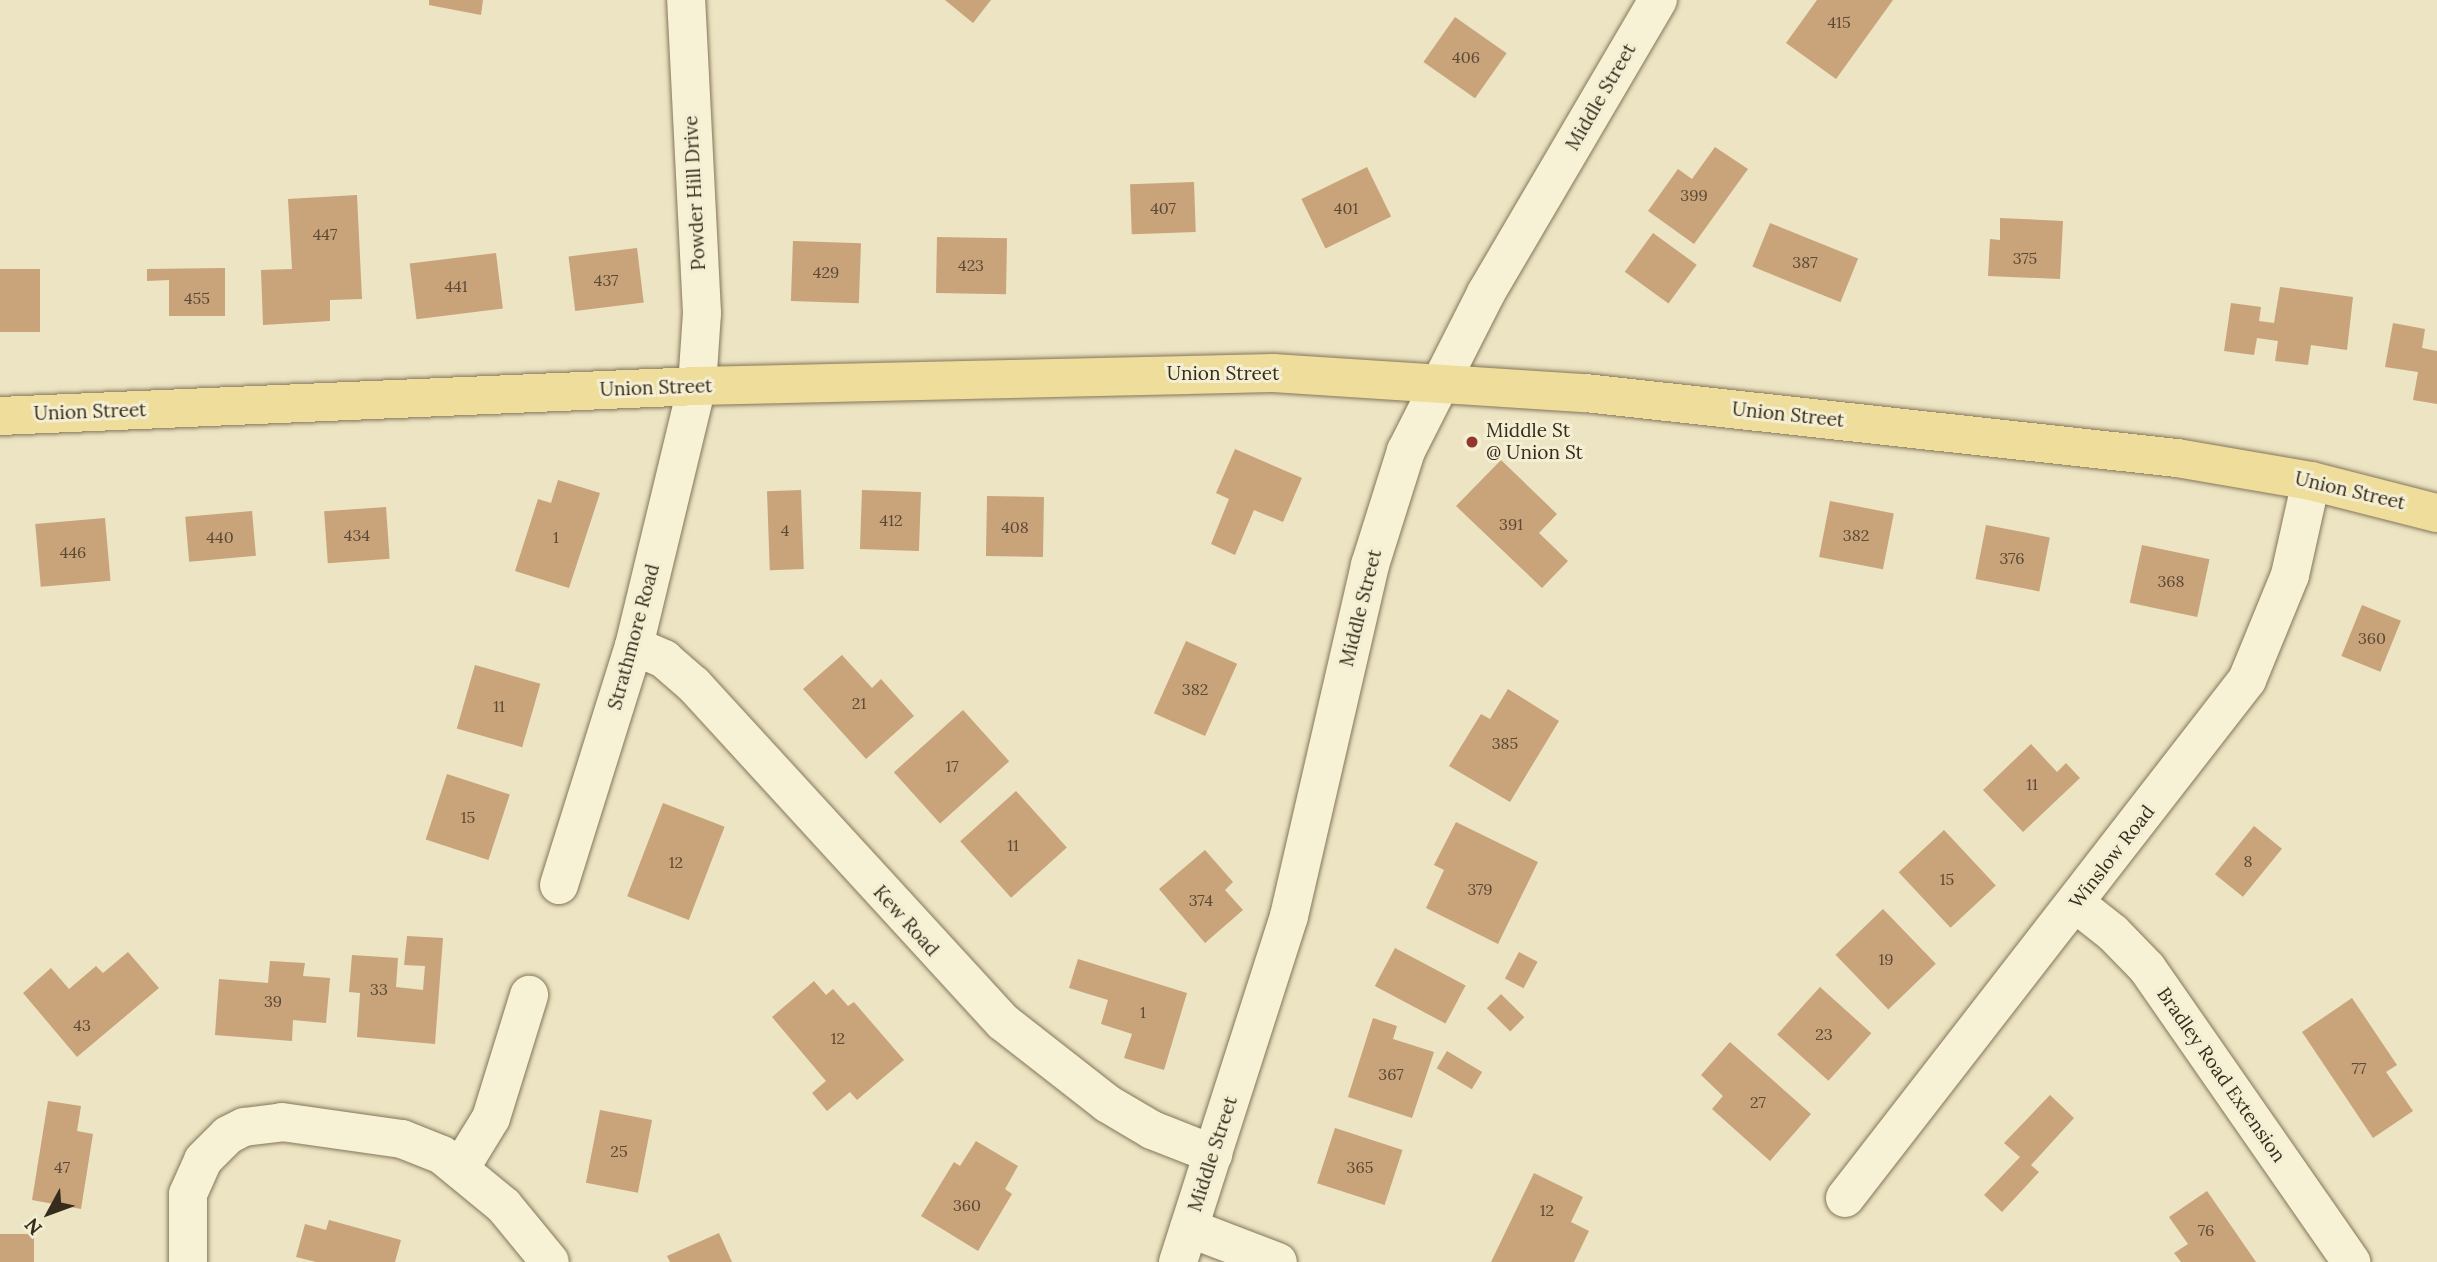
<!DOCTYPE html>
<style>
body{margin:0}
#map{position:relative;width:2437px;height:1262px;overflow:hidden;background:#ece4c2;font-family:Lora,serif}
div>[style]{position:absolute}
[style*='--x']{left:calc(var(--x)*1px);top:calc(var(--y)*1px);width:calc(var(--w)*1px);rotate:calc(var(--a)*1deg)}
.building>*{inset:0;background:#c9a37a;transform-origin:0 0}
.roads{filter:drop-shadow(0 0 2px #85765a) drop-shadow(0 0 2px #85765a)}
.minor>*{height:38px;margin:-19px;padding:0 19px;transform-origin:19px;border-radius:19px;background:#f7f1d5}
.major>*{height:38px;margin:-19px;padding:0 19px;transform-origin:19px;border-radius:19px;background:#eedd9b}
.dots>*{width:19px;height:19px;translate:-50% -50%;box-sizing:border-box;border:4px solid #f4eed2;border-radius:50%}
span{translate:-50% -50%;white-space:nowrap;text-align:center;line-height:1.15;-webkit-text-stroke:6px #f4eed2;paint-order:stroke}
.number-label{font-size:16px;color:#5b4a35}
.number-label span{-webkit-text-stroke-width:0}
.street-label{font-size:19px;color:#362c1e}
.poi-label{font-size:19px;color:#362c1e}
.left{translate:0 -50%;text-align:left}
.north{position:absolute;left:14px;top:1178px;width:70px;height:70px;-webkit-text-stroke:5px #f4eed2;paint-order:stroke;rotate:229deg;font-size:19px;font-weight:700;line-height:28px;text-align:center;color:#362c1e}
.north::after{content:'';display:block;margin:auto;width:24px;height:32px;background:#362c1e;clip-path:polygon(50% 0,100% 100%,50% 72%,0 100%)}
</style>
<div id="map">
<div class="building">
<div style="clip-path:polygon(429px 0,483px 0,481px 15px,429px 5px)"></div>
<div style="clip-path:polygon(945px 0,991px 0,973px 23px)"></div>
<div style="clip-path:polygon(1817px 0,1893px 0,1836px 79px,1786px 43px)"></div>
<div style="left:1455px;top:17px;width:63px;height:55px;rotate:35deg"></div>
<div style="clip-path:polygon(1715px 147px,1748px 169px,1694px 244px,1648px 211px,1678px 169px,1692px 179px)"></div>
<div style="left:1367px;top:167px;width:55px;height:73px;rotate:64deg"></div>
<div style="left:1194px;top:182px;width:50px;height:64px;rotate:88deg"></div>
<div style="clip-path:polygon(357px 195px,362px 299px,330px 300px,330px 321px,263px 325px,261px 270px,292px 269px,288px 199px)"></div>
<div style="clip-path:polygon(2000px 218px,2063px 221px,2060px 279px,1988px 276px,1990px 239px,2000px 240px)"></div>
<div style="left:1770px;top:223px;width:95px;height:47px;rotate:22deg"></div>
<div style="left:1653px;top:233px;width:54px;height:48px;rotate:36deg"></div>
<div style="left:937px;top:237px;width:70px;height:56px;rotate:1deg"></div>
<div style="left:793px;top:241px;width:68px;height:60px;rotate:2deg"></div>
<div style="left:637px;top:248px;width:55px;height:69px;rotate:83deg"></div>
<div style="left:496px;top:253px;width:56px;height:87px;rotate:83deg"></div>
<div style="clip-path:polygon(225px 268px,225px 316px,169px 316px,169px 280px,147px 281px,147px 269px)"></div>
<div style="left:40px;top:269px;width:63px;height:40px;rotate:90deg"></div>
<div style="clip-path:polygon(2280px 287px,2353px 297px,2347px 350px,2311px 345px,2308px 365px,2275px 361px,2278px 341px,2257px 338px,2254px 355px,2224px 351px,2231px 303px,2261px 307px,2259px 321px,2274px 323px)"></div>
<div style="clip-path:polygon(2393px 323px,2425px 329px,2422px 348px,2437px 351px,2437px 404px,2413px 400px,2418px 372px,2385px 367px)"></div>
<div style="clip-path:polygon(1235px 449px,1302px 478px,1283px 522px,1254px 510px,1235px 555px,1211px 544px,1229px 499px,1216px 493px)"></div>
<div style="clip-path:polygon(1501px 460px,1557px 514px,1539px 533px,1568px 561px,1542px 588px,1456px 506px)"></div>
<div style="clip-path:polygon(558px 480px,600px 493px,569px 588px,515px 571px,538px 499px,551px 503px)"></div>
<div style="left:801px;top:490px;width:79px;height:34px;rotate:88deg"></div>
<div style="left:862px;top:490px;width:59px;height:59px;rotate:2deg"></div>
<div style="left:987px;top:496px;width:57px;height:60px;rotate:1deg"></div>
<div style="left:1830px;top:501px;width:65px;height:57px;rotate:11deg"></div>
<div style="left:386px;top:507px;width:52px;height:62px;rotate:86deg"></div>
<div style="left:252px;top:511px;width:45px;height:67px;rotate:85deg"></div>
<div style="left:105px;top:518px;width:63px;height:70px;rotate:85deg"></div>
<div style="left:1986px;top:525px;width:65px;height:55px;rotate:11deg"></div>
<div style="left:2142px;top:545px;width:69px;height:59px;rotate:12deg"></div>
<div style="left:2362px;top:605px;width:42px;height:55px;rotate:22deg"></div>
<div style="left:1186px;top:641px;width:56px;height:79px;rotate:24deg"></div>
<div style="clip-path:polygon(842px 655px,872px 688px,881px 679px,914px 716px,866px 759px,803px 689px)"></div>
<div style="left:475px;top:665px;width:68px;height:66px;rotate:16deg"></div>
<div style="clip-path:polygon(1508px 689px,1559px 721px,1510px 802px,1449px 766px,1481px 714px,1490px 719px)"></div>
<div style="left:963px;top:710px;width:69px;height:93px;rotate:48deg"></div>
<div style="clip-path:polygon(2031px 744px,2057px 772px,2066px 763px,2080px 778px,2023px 832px,1983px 790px)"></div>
<div style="left:447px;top:774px;width:66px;height:69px;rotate:18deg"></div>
<div style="left:1016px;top:791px;width:76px;height:75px;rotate:48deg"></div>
<div style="left:663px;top:803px;width:66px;height:100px;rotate:21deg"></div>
<div style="clip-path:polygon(1456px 822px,1538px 862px,1498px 944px,1426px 908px,1444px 870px,1434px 865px)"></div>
<div style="left:2254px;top:826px;width:36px;height:62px;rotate:39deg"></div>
<div style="left:1944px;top:830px;width:76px;height:62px;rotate:47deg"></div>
<div style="clip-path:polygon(1205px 850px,1233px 882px,1225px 890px,1243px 910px,1205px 943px,1159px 889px)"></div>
<div style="left:1883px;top:909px;width:76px;height:66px;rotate:46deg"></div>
<div style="clip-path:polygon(407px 936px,443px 938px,435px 1044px,357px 1037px,360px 993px,349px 992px,352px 955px,398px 958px,396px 987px,423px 990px,425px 966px,404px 965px)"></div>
<div style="left:1395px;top:948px;width:80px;height:43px;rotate:28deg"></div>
<div style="clip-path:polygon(128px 952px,159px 988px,77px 1057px,23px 993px,51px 968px,69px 989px,96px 966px,103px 973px)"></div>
<div style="left:1519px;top:952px;width:21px;height:30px;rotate:28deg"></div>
<div style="clip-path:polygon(1078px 959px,1187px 993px,1164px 1070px,1124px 1058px,1132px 1034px,1101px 1024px,1108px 1000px,1069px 988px)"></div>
<div style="clip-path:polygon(270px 961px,305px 963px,303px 976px,330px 978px,326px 1023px,293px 1020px,292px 1041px,215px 1035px,219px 979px,268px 983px)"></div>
<div style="clip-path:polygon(814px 981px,826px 995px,833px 989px,848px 1006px,854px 1002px,904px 1060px,857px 1100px,850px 1092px,827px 1111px,812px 1093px,826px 1081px,772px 1017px)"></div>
<div style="left:1820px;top:987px;width:69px;height:64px;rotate:42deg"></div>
<div style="left:1501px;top:994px;width:33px;height:20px;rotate:45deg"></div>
<div style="clip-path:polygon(2352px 998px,2397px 1065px,2386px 1072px,2413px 1111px,2373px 1138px,2302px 1032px)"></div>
<div style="clip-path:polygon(1373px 1018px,1397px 1026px,1393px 1039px,1434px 1052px,1412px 1118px,1348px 1097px)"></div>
<div style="clip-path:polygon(1730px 1042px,1811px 1114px,1770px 1161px,1712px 1109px,1723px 1096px,1701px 1075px)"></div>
<div style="left:1447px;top:1051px;width:41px;height:20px;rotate:31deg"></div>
<div style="clip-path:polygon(2050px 1095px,2074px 1118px,2031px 1165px,2039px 1172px,2002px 1212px,1984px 1195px,2020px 1157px,2004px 1143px)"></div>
<div style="clip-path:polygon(48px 1101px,81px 1106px,77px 1131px,93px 1134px,81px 1209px,32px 1200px)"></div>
<div style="left:600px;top:1110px;width:53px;height:74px;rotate:11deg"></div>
<div style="left:1335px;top:1128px;width:71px;height:58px;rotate:18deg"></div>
<div style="clip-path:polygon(976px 1141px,1018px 1166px,1005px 1189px,1012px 1194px,978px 1251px,921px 1216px,954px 1162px,960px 1166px)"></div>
<div style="clip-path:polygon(1534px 1173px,1583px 1197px,1571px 1222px,1589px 1231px,1574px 1262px,1491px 1262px)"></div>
<div style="clip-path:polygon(2207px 1191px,2256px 1262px,2181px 1262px,2174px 1253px,2188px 1244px,2169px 1217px)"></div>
<div style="clip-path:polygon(329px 1220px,401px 1240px,395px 1262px,316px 1262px,296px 1257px,305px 1224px,326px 1230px)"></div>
<div style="clip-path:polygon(719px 1233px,732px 1262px,670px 1262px,667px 1256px)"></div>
<div style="left:0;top:1234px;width:34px;height:28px"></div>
</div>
<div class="roads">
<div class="minor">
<div style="--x:634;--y:646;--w:33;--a:23"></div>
<div style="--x:664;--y:659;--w:40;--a:41"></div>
<div style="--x:694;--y:685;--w:457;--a:47.5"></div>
<div style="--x:1003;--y:1022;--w:133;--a:38"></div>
<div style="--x:1108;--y:1104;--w:51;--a:30.6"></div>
<div style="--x:1152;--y:1130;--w:66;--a:21.5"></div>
<div style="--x:559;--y:885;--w:250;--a:-72.6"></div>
<div style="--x:634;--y:646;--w:268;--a:-76.4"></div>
<div style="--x:697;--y:386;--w:73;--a:-86.1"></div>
<div style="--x:702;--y:313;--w:313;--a:-92.9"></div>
<div style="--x:2075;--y:903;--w:48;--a:38.3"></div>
<div style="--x:2113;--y:933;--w:49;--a:45.8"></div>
<div style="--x:2147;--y:968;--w:358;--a:55.2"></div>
<div style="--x:461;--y:1167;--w:57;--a:-58.5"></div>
<div style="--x:491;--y:1118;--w:129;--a:-72.8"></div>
<div style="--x:1845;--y:1198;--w:656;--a:-52.19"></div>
<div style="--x:2247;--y:680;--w:113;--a:-67.7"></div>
<div style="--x:2290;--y:575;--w:96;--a:-77.4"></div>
<div style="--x:1189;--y:1228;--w:95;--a:20.9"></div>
<div style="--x:188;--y:1262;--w:68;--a:-90"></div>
<div style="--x:188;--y:1194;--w:37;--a:-66"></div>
<div style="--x:203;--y:1160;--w:35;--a:-45"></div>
<div style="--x:228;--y:1135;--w:18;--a:-27"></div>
<div style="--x:244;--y:1127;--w:38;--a:-7"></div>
<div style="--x:282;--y:1122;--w:121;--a:8.1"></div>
<div style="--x:402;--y:1139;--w:43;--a:21.8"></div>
<div style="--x:442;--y:1155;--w:80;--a:39.4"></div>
<div style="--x:504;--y:1206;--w:72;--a:50.6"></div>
<div style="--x:1178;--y:1262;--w:363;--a:-72.2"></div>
<div style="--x:1289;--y:916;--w:360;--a:-77"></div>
<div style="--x:1370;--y:565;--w:120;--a:-72.5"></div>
<div style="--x:1406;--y:451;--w:177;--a:-63.1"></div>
<div style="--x:1486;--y:293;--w:340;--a:-59.6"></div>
</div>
<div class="major">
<div style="--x:0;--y:416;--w:698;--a:-2.46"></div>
<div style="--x:697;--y:386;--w:576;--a:-1.29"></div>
<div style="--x:1273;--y:373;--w:313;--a:3.7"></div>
<div style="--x:1585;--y:393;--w:596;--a:6.27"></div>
<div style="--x:2177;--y:458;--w:136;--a:9.7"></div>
<div style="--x:2311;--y:481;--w:130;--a:14.3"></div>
</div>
</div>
<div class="dots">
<div style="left:1472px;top:442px;background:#92372d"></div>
</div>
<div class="number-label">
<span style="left:1839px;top:22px">415</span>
<span style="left:1466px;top:57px">406</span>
<span style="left:1694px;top:195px">399</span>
<span style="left:1163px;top:208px">407</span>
<span style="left:1346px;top:208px">401</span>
<span style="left:325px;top:234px">447</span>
<span style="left:2025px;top:258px">375</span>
<span style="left:1805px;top:262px">387</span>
<span style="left:971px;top:265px">423</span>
<span style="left:826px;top:272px">429</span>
<span style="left:606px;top:280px">437</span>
<span style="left:456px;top:286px">441</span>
<span style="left:197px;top:298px">455</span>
<span style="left:891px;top:520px">412</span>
<span style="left:1511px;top:524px">391</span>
<span style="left:1015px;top:527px">408</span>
<span style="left:785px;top:530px">4</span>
<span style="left:357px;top:535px">434</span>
<span style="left:1856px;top:535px">382</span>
<span style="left:220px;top:537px">440</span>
<span style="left:556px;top:537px">1</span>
<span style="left:73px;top:552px">446</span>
<span style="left:2012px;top:558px">376</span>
<span style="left:2171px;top:581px">368</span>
<span style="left:2372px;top:638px">360</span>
<span style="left:1195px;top:689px">382</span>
<span style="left:859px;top:703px">21</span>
<span style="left:499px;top:706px">11</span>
<span style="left:1505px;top:743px">385</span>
<span style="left:952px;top:766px">17</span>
<span style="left:2032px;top:784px">11</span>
<span style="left:468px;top:817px">15</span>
<span style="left:1013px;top:845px">11</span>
<span style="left:2248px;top:861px">8</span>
<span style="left:676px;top:862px">12</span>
<span style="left:1947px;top:879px">15</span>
<span style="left:1480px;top:889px">379</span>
<span style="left:1201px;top:900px">374</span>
<span style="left:1886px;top:959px">19</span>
<span style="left:379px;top:989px">33</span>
<span style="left:273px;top:1001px">39</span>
<span style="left:1143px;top:1012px">1</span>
<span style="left:82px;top:1025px">43</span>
<span style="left:1824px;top:1034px">23</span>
<span style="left:838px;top:1038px">12</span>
<span style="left:2359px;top:1068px">77</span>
<span style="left:1391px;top:1074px">367</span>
<span style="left:1758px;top:1102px">27</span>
<span style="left:619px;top:1151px">25</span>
<span style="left:62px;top:1167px">47</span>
<span style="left:1360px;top:1167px">365</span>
<span style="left:967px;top:1205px">360</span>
<span style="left:1547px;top:1210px">12</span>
<span style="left:2206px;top:1230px">76</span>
</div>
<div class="street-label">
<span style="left:1601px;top:97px;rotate:-60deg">Middle Street</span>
<span style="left:695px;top:193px;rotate:-93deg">Powder Hill Drive</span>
<span style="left:1223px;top:374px">Union Street</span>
<span style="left:656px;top:388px;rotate:-2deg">Union Street</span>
<span style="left:90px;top:412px;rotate:-2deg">Union Street</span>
<span style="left:1788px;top:415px;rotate:6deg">Union Street</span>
<span style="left:2350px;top:491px;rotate:13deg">Union Street</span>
<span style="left:1361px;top:608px;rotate:-76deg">Middle Street</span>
<span style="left:634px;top:637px;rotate:-75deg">Strathmore Road</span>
<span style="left:2112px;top:857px;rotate:-52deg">Winslow Road</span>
<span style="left:906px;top:921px;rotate:48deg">Kew Road</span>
<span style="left:2221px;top:1075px;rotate:55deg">Bradley Road Extension</span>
<span style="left:1213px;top:1154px;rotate:-72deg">Middle Street</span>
</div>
<div class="poi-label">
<span class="left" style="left:1486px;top:442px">Middle St<br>@ Union St</span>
</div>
<div class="north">N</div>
</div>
